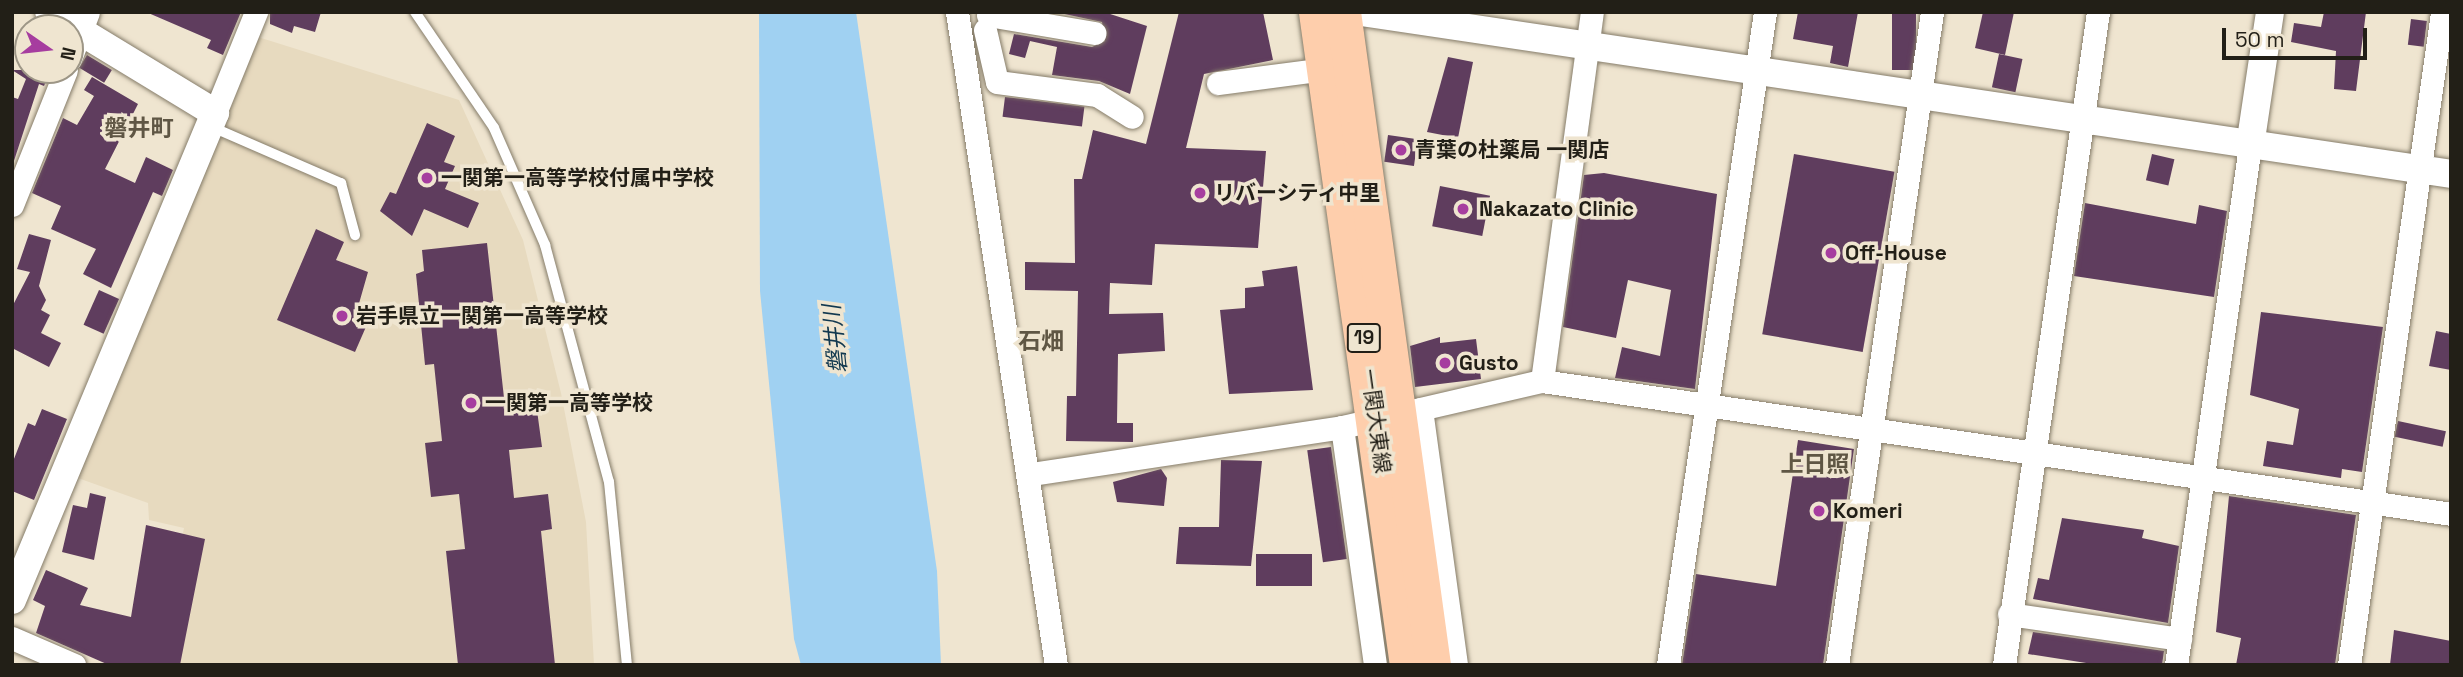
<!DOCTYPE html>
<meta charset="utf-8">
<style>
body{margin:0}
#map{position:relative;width:2463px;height:677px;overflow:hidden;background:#efe5d0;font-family:"Space Grotesk","Noto Sans JP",sans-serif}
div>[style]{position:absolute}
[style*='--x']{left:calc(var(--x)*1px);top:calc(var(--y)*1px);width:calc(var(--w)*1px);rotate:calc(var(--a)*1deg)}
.built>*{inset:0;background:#e7dabf}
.water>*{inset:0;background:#a0d1f2}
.building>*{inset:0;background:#5f3d5e;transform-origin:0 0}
.roads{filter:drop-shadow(0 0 2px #857c69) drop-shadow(0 0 2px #857c69)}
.service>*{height:10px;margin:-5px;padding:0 5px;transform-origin:5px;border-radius:5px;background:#fff}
.minor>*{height:23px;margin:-11.5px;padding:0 11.5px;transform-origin:11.5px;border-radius:11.5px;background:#fff}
.tertiary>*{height:28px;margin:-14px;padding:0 14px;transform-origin:14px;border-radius:14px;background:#fff}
.primary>*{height:35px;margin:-17.5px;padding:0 17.5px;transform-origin:17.5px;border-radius:17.5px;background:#feceac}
.dots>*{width:19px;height:19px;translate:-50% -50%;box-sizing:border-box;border:4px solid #efe5d0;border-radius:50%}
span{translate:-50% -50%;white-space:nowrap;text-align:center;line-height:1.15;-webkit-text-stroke:7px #efe5d0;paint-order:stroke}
.shield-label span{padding:2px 5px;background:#efe5d0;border:2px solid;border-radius:5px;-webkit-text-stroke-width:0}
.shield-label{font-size:19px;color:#221f17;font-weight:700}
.poi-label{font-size:21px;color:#221f17;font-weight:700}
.left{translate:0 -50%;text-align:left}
.street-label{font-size:21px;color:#221f17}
.neighbourhood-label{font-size:23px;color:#5f5644;font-weight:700}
.water-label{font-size:23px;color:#11384f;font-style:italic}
.frame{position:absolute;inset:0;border:14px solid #221f17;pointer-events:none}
.north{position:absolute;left:14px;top:14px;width:70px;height:70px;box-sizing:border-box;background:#efe5d0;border:2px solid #9d9686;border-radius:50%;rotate:104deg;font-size:19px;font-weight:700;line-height:28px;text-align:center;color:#221f17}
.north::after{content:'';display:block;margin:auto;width:24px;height:32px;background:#a63d9f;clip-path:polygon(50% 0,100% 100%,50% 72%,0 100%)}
.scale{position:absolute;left:2222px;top:28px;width:145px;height:32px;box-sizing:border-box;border:4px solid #221f17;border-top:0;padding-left:9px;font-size:21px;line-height:24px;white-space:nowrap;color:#221f17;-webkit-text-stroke:5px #efe5d0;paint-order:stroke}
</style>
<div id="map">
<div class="built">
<div style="clip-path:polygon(258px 37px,459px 100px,523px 240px,561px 393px,586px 522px,594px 665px,156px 665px,184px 528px,149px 520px,148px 503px,75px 477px)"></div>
</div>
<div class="water">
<div style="clip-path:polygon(759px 12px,856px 12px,937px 571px,941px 665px,801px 665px,794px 639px,760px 291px)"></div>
</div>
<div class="building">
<div style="clip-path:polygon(146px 12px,241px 12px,223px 55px,207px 48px,211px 40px)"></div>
<div style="clip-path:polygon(270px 12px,321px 12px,315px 32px,294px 26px,292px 33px,270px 24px)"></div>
<div style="clip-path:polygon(1055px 12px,1104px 12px,1147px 26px,1130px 94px,1099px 81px,1052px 75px,1057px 47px,1030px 41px,1025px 58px,1009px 54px,1014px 34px,1092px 47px,1105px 41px,1102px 22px)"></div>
<div style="clip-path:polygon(1179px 12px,1263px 12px,1273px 60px,1204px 74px,1186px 148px,1266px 151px,1258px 248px,1155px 244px,1152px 285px,1110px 283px,1109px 314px,1163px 313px,1165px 351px,1118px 354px,1117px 423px,1133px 423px,1133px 442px,1066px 441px,1067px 396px,1076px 396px,1078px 291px,1025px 290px,1025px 262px,1075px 263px,1074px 179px,1082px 179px,1093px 130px,1146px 144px)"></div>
<div style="clip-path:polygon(1798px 12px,1858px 12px,1848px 67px,1830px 63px,1833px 46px,1793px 39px)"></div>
<div style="left:1892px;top:12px;width:24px;height:58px"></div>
<div style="clip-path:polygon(1983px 12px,2014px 12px,2005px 55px,1975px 48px)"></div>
<div style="clip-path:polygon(2324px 12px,2366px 12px,2356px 91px,2334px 89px,2336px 51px,2291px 42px,2294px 23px,2321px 27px)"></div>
<div style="left:2411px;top:19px;width:16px;height:26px;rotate:7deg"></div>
<div style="left:1999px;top:54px;width:24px;height:34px;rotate:12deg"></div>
<div style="left:87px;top:55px;width:29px;height:15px;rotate:31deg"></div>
<div style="clip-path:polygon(1448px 57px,1473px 62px,1458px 138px,1427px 132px)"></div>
<div style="clip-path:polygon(12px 70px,51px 70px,44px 86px,39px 84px,12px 167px,12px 97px,18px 99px,26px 79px)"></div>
<div style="clip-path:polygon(92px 77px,138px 104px,105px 169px,135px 183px,146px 157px,173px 170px,162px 196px,153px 192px,111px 288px,83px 274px,96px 249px,51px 229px,61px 206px,32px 193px,63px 118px,77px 125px,94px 96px,84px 90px)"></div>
<div style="left:1005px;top:97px;width:80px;height:20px;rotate:7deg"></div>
<div style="clip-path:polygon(427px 123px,455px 136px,444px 162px,455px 166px,445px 189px,479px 203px,468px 228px,424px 209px,412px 236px,380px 211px,390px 192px,396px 194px)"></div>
<div style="left:1388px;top:135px;width:30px;height:27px;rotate:8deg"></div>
<div style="left:1794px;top:154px;width:102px;height:183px;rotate:10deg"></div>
<div style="left:2152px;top:154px;width:23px;height:27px;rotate:13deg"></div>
<div style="clip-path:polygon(1604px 173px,1717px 194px,1695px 389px,1615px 378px,1622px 347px,1660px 356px,1671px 290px,1628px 280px,1616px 338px,1563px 327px,1584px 175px)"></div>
<div style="left:1440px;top:186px;width:51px;height:41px;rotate:11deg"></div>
<div style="clip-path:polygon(2085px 203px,2196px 224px,2199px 205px,2227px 211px,2214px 297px,2074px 276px)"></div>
<div style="clip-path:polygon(316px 229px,344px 242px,336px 260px,368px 272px,358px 307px,372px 313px,355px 352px,277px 320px)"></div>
<div style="clip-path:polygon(29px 234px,51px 240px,39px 286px,46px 300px,41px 310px,50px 315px,41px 333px,61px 343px,49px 367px,12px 348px,12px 307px,30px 272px,17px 269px)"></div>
<div style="clip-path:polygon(487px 243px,505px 407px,536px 403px,542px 447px,509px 450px,514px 498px,548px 494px,552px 529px,541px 531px,555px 665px,458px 665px,446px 551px,465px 549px,459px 494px,431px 497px,425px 443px,442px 441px,434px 364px,425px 365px,416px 274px,424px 271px,422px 250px)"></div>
<div style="clip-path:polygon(1297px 266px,1313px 390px,1229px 394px,1220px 310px,1245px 308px,1245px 288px,1264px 286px,1262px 271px)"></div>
<div style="left:99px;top:290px;width:22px;height:38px;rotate:24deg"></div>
<div style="clip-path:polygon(2261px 312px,2383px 327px,2362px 472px,2342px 469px,2341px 478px,2263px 466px,2267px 441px,2293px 445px,2299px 409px,2250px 395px)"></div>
<div style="clip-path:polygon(2436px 331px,2451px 334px,2451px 370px,2429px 366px)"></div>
<div style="clip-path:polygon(1440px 337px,1440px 343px,1476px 339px,1481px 379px,1415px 387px,1410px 346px)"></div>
<div style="clip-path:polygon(42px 409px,67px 419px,34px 500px,12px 491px,12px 464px,28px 423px,35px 426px)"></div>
<div style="left:2398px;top:421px;width:49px;height:16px;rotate:12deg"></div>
<div style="clip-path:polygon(1798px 440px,1854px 449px,1823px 665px,1682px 665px,1696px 574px,1776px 586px)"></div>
<div style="left:1331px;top:447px;width:113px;height:24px;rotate:82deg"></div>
<div style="clip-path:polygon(1221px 460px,1262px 461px,1251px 566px,1176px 564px,1179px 527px,1219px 527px)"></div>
<div style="clip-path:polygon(1161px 469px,1167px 478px,1164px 506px,1117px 502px,1113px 482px)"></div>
<div style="clip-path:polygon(90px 493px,106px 497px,94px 560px,62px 552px,73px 505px,87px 508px)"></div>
<div style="clip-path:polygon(2229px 496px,2356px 515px,2335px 665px,2236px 665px,2241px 638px,2216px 632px)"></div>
<div style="clip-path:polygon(2062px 518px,2144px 530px,2142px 538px,2179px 546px,2168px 623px,2033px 599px,2038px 578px,2049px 580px)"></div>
<div style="clip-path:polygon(146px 525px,205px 539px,180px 665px,109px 665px,36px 633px,45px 606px,33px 600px,46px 570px,88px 588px,80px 605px,131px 617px)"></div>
<div style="left:1256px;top:554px;width:56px;height:32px"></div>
<div style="clip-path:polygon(2394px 630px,2451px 641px,2451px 665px,2390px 665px)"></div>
<div style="clip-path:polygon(2033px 632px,2164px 651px,2162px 665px,2099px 665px,2028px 654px)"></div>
</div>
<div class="roads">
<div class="service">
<div style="--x:415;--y:12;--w:140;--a:55.7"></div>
<div style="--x:494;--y:128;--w:128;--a:66.4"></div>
<div style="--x:545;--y:245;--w:245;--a:74.9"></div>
<div style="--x:609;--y:482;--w:184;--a:84.4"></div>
<div style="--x:212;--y:127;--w:141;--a:23.5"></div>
<div style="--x:341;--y:183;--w:54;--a:74.9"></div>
</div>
<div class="minor">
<div style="--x:957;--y:12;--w:660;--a:81.38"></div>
<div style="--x:988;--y:15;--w:108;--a:9.6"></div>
<div style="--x:985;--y:30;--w:53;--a:77"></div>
<div style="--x:997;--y:82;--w:101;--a:7.4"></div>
<div style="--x:1097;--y:95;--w:41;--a:32.2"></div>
<div style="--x:70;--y:59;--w:50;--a:-69"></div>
<div style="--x:1218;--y:83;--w:107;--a:-7.5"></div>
<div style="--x:215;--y:113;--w:109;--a:-67.9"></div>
<div style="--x:12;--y:205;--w:145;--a:-68.2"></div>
<div style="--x:1542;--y:381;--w:372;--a:-82.3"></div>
<div style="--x:1421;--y:409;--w:258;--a:82.2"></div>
<div style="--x:1342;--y:427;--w:240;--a:82.1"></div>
<div style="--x:1032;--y:474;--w:314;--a:-8.6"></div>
<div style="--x:1342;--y:427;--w:205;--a:-13"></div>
<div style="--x:1542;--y:381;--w:919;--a:8.32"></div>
<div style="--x:2009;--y:614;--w:173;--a:8.3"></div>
<div style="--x:12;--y:638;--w:68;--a:23.5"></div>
<div style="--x:1668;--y:665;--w:660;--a:-81.55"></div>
<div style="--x:1837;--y:665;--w:660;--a:-81.72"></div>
<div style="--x:2004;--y:665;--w:660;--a:-81.81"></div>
<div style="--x:2176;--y:665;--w:524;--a:-81.89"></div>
<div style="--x:2349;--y:665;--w:660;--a:-81.89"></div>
</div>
<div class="tertiary">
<div style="--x:1361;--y:12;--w:1102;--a:8.45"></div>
<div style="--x:2250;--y:146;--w:135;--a:-81.5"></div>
<div style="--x:12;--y:600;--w:528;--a:-67.37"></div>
<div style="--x:215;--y:113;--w:194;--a:-148.7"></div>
</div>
<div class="primary">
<div style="--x:1316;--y:12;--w:659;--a:82.07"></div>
<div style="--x:1343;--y:12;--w:659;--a:82.15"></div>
</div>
</div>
<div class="dots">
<div style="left:1401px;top:150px;background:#a63d9f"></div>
<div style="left:427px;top:178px;background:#a63d9f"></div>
<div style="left:1200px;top:193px;background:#a63d9f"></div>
<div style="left:1463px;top:209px;background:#a63d9f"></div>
<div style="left:1831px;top:253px;background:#a63d9f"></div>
<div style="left:342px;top:316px;background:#a63d9f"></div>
<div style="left:1445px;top:363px;background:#a63d9f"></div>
<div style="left:471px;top:403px;background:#a63d9f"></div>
<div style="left:1819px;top:511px;background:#a63d9f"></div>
</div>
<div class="shield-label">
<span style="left:1364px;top:338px">19</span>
</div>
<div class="poi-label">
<span class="left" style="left:1415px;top:150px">青葉の杜薬局 一関店</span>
<span class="left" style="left:441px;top:178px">一関第一高等学校付属中学校</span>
<span class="left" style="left:1214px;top:193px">リバーシティ中里</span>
<span class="left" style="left:1479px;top:209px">Nakazato Clinic</span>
<span class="left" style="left:1845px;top:253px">Off-House</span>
<span class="left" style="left:356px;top:316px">岩手県立一関第一高等学校</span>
<span class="left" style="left:1459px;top:363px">Gusto</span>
<span class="left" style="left:485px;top:403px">一関第一高等学校</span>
<span class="left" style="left:1833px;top:511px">Komeri</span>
</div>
<div class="street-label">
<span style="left:1376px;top:421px;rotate:82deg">一関大東線</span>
</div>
<div class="neighbourhood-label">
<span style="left:139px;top:128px">磐井町</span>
<span style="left:1041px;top:341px">石畑</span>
<span style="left:1815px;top:464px">上日照</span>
</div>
<div class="water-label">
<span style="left:835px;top:339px;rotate:-96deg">磐井川</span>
</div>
<div class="frame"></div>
<div class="north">N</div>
<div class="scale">50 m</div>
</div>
